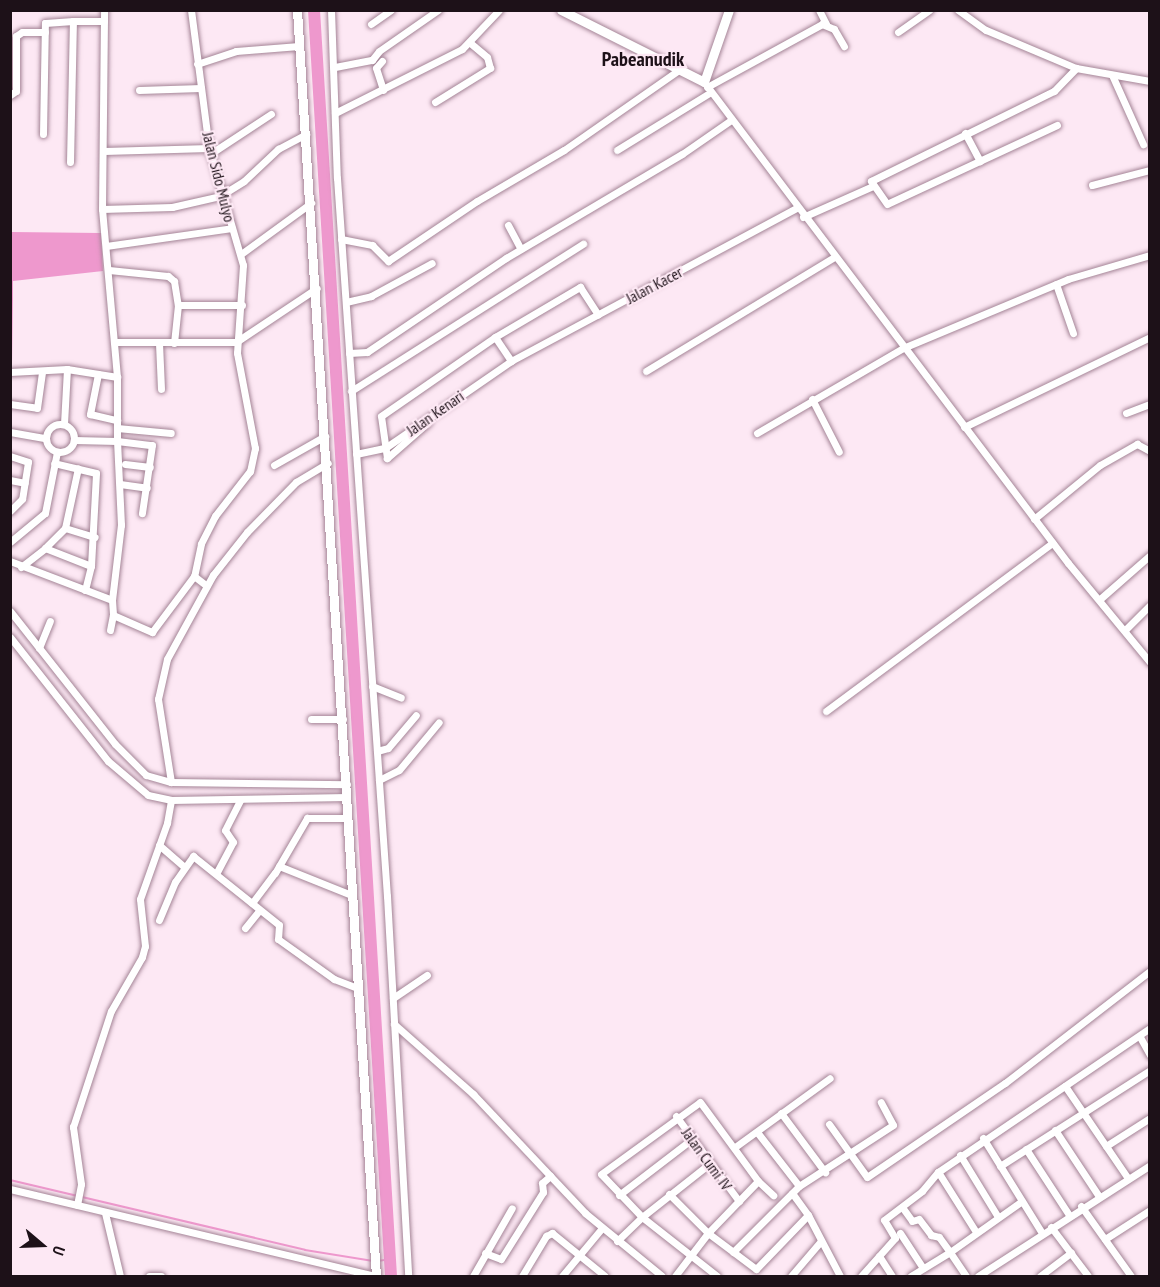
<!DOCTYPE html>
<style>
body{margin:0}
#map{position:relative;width:1160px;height:1287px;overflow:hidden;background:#fde8f4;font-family:"PT Sans Narrow",sans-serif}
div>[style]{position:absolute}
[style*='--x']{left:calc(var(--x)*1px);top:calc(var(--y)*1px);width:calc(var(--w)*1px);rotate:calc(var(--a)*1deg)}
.water>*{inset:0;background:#ee98cd}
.stream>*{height:2px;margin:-1px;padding:0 1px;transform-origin:1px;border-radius:1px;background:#ee98cd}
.river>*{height:12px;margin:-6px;padding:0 6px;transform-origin:6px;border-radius:6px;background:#ee98cd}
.roads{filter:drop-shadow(0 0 2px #a48496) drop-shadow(0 0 2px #a48496)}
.minor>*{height:7px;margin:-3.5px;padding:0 3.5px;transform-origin:3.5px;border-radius:3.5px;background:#fff}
.minor>.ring{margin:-3.5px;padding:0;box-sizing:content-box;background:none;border:7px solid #fff;border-radius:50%}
.tertiary>*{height:9px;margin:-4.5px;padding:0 4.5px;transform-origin:4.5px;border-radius:4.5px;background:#fff}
span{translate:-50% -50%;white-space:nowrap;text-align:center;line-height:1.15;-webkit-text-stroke:4.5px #fde8f4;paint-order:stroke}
.street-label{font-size:16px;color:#1d1118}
.quarter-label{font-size:20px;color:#1d1118;font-weight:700}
.frame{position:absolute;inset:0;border:12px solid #1d1118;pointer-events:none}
.north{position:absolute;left:12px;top:1215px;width:60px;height:60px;-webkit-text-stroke:4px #fde8f4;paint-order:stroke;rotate:109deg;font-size:16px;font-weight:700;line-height:24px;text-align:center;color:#1d1118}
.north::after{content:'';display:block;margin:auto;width:21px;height:27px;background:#1d1118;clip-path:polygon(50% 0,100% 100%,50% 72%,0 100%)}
</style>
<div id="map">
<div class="water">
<div style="clip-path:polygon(11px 232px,101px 233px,103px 271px,13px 281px,13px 366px)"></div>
</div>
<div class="stream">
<div style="--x:10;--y:1180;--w:303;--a:13.3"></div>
<div style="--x:305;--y:1250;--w:69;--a:9.2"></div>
<div style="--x:378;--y:1261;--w:12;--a:-9"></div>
</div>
<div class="river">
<div style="--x:314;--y:10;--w:1268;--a:86.52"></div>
</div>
<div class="roads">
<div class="minor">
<div style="--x:191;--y:10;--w:139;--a:82.6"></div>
<div style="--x:209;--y:148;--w:122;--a:73.8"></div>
<div style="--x:243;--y:265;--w:88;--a:93.9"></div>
<div style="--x:237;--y:353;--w:97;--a:79.3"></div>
<div style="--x:255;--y:448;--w:24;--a:102"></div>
<div style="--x:250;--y:471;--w:57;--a:127.9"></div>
<div style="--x:215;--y:516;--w:31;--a:117"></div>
<div style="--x:201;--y:544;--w:33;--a:102"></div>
<div style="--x:194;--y:576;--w:16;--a:38"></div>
<div style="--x:331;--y:10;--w:168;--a:88"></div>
<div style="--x:337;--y:178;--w:720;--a:86.02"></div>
<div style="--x:387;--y:896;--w:381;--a:86.8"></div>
<div style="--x:819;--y:10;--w:16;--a:63"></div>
<div style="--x:958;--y:10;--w:34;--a:36"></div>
<div style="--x:986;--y:30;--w:98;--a:22.9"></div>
<div style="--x:1076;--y:68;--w:75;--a:10"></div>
<div style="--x:371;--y:24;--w:24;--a:-35"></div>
<div style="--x:898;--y:32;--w:38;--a:-35"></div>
<div style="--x:382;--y:61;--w:9;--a:131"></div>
<div style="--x:376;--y:68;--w:23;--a:72"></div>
<div style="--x:197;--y:64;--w:41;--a:-18.4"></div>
<div style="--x:236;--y:51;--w:63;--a:-4.5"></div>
<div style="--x:335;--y:67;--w:38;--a:-11"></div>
<div style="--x:372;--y:60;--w:11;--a:-52"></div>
<div style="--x:379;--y:51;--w:72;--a:-34.8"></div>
<div style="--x:1112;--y:75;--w:76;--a:65.8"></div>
<div style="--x:704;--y:82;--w:603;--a:52.88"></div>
<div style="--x:1068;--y:563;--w:129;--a:50.4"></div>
<div style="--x:707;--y:87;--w:131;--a:-28.7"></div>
<div style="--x:822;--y:24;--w:13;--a:23"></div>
<div style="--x:834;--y:29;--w:20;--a:60"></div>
<div style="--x:139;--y:90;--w:62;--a:-1.8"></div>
<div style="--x:10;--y:95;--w:7;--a:-34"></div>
<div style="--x:16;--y:91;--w:55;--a:-90"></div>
<div style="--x:16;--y:36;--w:7;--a:-34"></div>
<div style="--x:22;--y:32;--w:23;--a:0"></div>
<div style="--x:435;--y:102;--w:65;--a:-31.7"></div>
<div style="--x:490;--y:68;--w:11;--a:-105"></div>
<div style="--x:487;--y:57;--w:23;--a:-140"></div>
<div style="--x:335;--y:113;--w:142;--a:-26.7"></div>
<div style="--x:462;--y:49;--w:54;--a:-46.5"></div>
<div style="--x:1057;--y:125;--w:187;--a:155.1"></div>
<div style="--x:887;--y:204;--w:28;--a:-125"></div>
<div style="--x:871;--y:181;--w:204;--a:-26.2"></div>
<div style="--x:1054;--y:91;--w:32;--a:-46"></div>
<div style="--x:965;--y:133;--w:32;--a:62"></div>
<div style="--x:43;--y:134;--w:111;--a:-89"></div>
<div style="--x:45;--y:23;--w:28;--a:-4"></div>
<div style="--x:617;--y:150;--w:110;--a:-31.7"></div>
<div style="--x:104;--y:151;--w:105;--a:-1.6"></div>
<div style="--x:210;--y:154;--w:73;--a:-33.3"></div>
<div style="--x:70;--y:162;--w:141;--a:-88.8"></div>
<div style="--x:73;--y:21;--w:31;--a:0"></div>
<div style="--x:1092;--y:185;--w:60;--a:-14.5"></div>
<div style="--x:102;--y:209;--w:70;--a:-1.6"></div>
<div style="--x:172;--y:207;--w:49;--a:-12.9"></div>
<div style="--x:220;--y:196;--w:28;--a:-32"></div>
<div style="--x:244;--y:181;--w:47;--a:-43.3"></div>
<div style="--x:278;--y:149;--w:32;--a:-28"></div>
<div style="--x:803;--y:217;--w:77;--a:-23.9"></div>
<div style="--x:508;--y:225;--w:27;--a:62"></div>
<div style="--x:341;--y:239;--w:32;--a:11"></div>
<div style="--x:372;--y:245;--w:23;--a:45"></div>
<div style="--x:388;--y:261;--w:107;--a:-34"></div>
<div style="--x:477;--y:201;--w:101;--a:-30.4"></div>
<div style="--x:564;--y:150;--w:141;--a:-34.9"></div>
<div style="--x:106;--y:246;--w:127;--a:-8.1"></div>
<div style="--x:241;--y:254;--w:87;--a:-36.1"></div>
<div style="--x:109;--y:270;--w:59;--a:5.8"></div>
<div style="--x:168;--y:276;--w:8;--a:40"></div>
<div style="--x:174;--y:281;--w:24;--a:81"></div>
<div style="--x:1056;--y:284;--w:52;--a:70.9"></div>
<div style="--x:346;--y:302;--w:26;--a:-13"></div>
<div style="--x:371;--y:296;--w:69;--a:-28.4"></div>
<div style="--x:495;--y:337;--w:29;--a:56"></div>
<div style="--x:114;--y:342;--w:122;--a:0"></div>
<div style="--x:236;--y:342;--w:97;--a:-33.7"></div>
<div style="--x:159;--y:343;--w:46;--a:87.5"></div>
<div style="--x:174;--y:343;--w:38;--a:-84"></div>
<div style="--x:178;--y:305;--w:64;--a:0"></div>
<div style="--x:349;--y:353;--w:18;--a:-3"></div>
<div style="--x:367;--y:352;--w:168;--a:-34.1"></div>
<div style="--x:506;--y:258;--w:204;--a:-30.6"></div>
<div style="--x:682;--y:154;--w:60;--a:-34.8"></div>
<div style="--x:646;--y:371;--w:220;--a:-31.2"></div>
<div style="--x:10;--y:372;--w:57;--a:-3"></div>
<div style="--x:98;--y:374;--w:41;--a:101.3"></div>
<div style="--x:90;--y:414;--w:28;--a:13"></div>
<div style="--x:351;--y:391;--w:275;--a:-32.4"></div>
<div style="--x:812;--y:399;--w:59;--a:63"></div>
<div style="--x:10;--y:404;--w:27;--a:8"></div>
<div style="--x:37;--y:408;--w:36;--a:-82"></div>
<div style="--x:1126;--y:413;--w:26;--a:-21"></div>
<div style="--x:428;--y:422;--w:55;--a:138.7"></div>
<div style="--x:387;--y:458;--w:42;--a:-98.1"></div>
<div style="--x:381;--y:416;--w:139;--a:-34.7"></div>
<div style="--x:495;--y:337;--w:99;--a:-30.5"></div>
<div style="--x:580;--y:287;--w:33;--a:57"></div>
<div style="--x:64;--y:424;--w:55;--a:-86.9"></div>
<div style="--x:67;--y:369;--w:51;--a:9.1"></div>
<div style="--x:117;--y:377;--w:169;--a:-95.1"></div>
<div style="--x:102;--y:209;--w:199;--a:-89.4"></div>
<div class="ring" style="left:46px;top:424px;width:21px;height:21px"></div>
<div style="--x:964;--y:427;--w:207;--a:-25.8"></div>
<div style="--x:117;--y:428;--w:54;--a:5.3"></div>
<div style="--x:10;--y:432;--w:36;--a:10"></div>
<div style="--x:757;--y:433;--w:169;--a:-30.2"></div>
<div style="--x:903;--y:348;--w:179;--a:-22.7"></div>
<div style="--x:1068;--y:279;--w:85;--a:-16.3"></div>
<div style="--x:74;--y:440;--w:43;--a:1.3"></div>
<div style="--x:117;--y:441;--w:64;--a:-90"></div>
<div style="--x:356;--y:454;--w:30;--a:-12"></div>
<div style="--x:385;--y:448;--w:153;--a:-34.6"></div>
<div style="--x:511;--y:361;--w:323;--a:-28.2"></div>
<div style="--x:10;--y:456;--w:19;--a:18"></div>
<div style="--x:28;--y:462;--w:37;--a:99"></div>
<div style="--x:22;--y:499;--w:17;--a:135"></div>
<div style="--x:125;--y:464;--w:25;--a:7"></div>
<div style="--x:274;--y:465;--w:59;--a:-29.6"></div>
<div style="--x:10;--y:480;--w:15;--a:11"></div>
<div style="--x:120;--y:484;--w:27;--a:8"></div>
<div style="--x:1034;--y:519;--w:85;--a:-39.3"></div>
<div style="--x:1100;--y:465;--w:43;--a:-29.6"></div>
<div style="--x:1137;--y:444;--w:15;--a:28"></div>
<div style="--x:65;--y:528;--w:61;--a:-77.8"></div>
<div style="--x:10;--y:542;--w:45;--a:-39.6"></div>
<div style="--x:45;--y:513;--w:62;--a:-78.9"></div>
<div style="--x:45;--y:548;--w:28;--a:-45"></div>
<div style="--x:65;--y:528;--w:31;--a:17"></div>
<div style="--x:10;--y:561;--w:109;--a:20.9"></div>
<div style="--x:112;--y:600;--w:76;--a:-83.2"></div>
<div style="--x:121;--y:525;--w:84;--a:-92.7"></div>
<div style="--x:117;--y:441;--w:35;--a:7"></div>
<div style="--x:152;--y:445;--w:69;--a:98.4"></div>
<div style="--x:21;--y:567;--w:31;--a:-38"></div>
<div style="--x:45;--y:548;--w:49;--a:21.4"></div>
<div style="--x:91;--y:566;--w:93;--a:-86.9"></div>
<div style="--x:96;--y:473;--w:43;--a:-166.6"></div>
<div style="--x:85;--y:590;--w:25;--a:-76"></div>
<div style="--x:1100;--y:599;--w:67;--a:-41.3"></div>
<div style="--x:112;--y:600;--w:15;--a:86"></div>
<div style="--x:113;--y:615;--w:43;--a:23.6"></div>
<div style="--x:152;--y:632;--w:70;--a:-53.1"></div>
<div style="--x:10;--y:611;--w:169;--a:51.7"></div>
<div style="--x:115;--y:744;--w:44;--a:45"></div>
<div style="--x:146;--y:775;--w:26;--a:16"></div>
<div style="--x:171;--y:782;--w:176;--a:0.7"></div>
<div style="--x:110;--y:630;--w:15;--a:-79"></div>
<div style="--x:1125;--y:630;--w:35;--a:-45"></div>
<div style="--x:10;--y:637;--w:158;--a:51.7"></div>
<div style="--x:108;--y:761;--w:52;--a:40.4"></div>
<div style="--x:148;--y:795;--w:24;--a:12"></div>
<div style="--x:171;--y:800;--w:176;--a:-1"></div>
<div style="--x:39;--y:648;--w:29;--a:-68"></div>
<div style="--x:372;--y:686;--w:31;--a:22"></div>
<div style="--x:826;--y:711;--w:282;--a:-36.6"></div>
<div style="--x:311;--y:719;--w:32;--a:0"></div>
<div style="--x:377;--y:751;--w:11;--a:-15"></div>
<div style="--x:388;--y:748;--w:43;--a:-49.7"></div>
<div style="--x:379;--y:780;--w:22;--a:-27"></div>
<div style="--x:399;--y:770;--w:62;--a:-50.2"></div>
<div style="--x:171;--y:782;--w:84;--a:-98.9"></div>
<div style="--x:158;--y:699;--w:41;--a:-77.3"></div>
<div style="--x:167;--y:659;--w:96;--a:-61.3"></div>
<div style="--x:213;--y:575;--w:55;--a:-51.7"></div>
<div style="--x:247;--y:532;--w:70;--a:-45.6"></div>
<div style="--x:296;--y:482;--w:37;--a:-31"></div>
<div style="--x:159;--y:845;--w:33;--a:41"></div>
<div style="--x:279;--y:866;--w:78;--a:21.9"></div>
<div style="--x:217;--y:872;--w:34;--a:-62"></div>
<div style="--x:233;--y:842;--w:14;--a:-124"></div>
<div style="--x:225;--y:830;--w:34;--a:-63"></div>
<div style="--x:252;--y:903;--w:38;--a:-53"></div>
<div style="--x:275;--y:873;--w:64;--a:-59.8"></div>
<div style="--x:307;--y:818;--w:41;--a:0"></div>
<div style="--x:159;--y:920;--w:41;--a:-67.2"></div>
<div style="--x:175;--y:882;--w:32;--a:-55"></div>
<div style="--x:193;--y:856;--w:110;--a:38.7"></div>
<div style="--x:279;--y:925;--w:14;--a:94"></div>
<div style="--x:278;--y:939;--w:69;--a:35.5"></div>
<div style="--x:334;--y:979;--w:25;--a:21"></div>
<div style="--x:245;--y:928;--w:22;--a:-51"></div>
<div style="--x:393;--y:998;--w:41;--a:-34.1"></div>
<div style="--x:394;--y:1024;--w:106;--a:41.5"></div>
<div style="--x:473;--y:1094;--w:163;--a:46.7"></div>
<div style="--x:585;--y:1213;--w:99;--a:39.3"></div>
<div style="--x:1140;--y:1037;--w:21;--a:61"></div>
<div style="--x:1065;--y:1086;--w:110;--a:55.7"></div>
<div style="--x:781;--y:1113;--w:74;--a:53.3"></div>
<div style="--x:676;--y:1116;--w:106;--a:53.5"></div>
<div style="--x:829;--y:1124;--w:65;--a:54.4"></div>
<div style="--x:867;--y:1177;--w:167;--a:-34.3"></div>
<div style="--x:1005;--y:1083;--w:183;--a:-37.7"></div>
<div style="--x:1055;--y:1130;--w:78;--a:56.5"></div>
<div style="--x:757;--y:1132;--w:68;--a:52.1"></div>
<div style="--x:983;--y:1138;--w:112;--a:58.2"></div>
<div style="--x:1106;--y:1146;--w:52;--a:-32.5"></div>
<div style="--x:735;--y:1147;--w:117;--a:-36"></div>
<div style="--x:1026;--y:1149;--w:79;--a:56.9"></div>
<div style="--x:960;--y:1155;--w:73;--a:58.5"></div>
<div style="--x:709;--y:1164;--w:85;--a:141.7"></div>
<div style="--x:642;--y:1217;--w:95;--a:38.2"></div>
<div style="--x:1000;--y:1166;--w:178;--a:-32.6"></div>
<div style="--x:758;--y:1181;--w:21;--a:43"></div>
<div style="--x:10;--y:1189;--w:375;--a:13.4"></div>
<div style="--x:669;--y:1194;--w:55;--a:45"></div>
<div style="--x:708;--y:1233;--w:60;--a:36.9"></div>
<div style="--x:756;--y:1269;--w:75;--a:-46.1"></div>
<div style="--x:808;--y:1215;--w:27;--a:-126"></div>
<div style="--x:619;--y:1195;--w:92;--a:-37.5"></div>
<div style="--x:77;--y:1205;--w:21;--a:-79"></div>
<div style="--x:81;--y:1184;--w:58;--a:-98"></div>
<div style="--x:73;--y:1127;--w:122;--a:-71.9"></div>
<div style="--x:111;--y:1011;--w:62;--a:-60.1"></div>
<div style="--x:142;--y:957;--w:11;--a:-75"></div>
<div style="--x:145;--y:946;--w:47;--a:-96.1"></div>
<div style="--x:140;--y:899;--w:81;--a:-70.4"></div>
<div style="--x:167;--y:823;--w:23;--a:-80"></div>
<div style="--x:1081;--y:1206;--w:86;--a:54.5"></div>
<div style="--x:902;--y:1207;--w:17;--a:54"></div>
<div style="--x:912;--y:1221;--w:7;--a:-16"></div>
<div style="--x:919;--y:1219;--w:20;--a:53"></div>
<div style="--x:931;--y:1235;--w:8;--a:14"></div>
<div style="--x:939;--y:1237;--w:19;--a:54"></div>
<div style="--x:950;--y:1252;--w:46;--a:148.4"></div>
<div style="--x:105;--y:1213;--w:65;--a:76.6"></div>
<div style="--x:808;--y:1215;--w:69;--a:62.3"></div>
<div style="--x:1051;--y:1227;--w:61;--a:52.9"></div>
<div style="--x:976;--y:1232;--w:71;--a:-122.3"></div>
<div style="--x:938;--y:1172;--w:256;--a:-34.2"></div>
<div style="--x:900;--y:1233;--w:42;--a:56.7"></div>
<div style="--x:1105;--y:1239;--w:54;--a:-32.8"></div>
<div style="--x:617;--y:1241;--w:35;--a:-44"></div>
<div style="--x:642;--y:1217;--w:59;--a:-133.6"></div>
<div style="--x:601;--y:1174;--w:122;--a:-36"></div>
<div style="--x:700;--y:1102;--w:98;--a:53.7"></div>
<div style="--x:758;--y:1181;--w:72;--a:133.9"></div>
<div style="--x:708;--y:1233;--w:54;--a:127.5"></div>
<div style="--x:733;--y:1252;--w:93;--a:-45"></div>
<div style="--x:799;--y:1186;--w:112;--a:-33"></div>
<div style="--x:893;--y:1125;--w:26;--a:-118"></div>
<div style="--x:485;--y:1253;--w:17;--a:21"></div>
<div style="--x:501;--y:1259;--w:79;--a:-57.9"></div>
<div style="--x:543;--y:1192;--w:9;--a:-96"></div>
<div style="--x:542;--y:1183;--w:11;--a:-41"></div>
<div style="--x:879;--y:1256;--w:24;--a:57"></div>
<div style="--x:149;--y:1276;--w:12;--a:0"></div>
<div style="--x:473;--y:1276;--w:78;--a:-60.2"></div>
<div style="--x:522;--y:1276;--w:47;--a:-59"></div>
<div style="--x:546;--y:1236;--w:7;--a:-27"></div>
<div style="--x:552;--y:1233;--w:68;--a:39.1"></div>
<div style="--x:562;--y:1276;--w:62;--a:-50.2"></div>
<div style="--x:791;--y:1276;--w:46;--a:-49.4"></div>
<div style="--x:861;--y:1276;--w:51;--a:-48.2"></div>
<div style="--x:895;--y:1238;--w:21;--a:-121"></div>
<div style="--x:884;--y:1220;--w:48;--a:-37.3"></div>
<div style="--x:922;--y:1191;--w:25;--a:-50"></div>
<div style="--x:966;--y:1276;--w:29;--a:-124"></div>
<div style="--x:950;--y:1252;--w:88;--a:-35.3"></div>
<div style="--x:978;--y:1276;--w:205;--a:-32.8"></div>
<div style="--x:1040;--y:1276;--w:39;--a:-37"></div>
</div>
<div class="tertiary">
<div style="--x:297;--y:10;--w:1268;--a:86.43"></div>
<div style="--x:561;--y:10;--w:160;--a:26.7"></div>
<div style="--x:704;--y:82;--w:76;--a:-70.9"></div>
</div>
</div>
<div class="street-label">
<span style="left:219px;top:177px;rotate:76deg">Jalan Sido Mulyo</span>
<span style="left:654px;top:285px;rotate:-28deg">Jalan Kacer</span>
<span style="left:435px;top:413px;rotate:-35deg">Jalan Kenari</span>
<span style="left:707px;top:1159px;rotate:54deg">Jalan Cumi IV</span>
</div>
<div class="quarter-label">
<span style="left:643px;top:59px">Pabeanudik</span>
</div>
<div class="frame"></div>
<div class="north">U</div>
</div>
